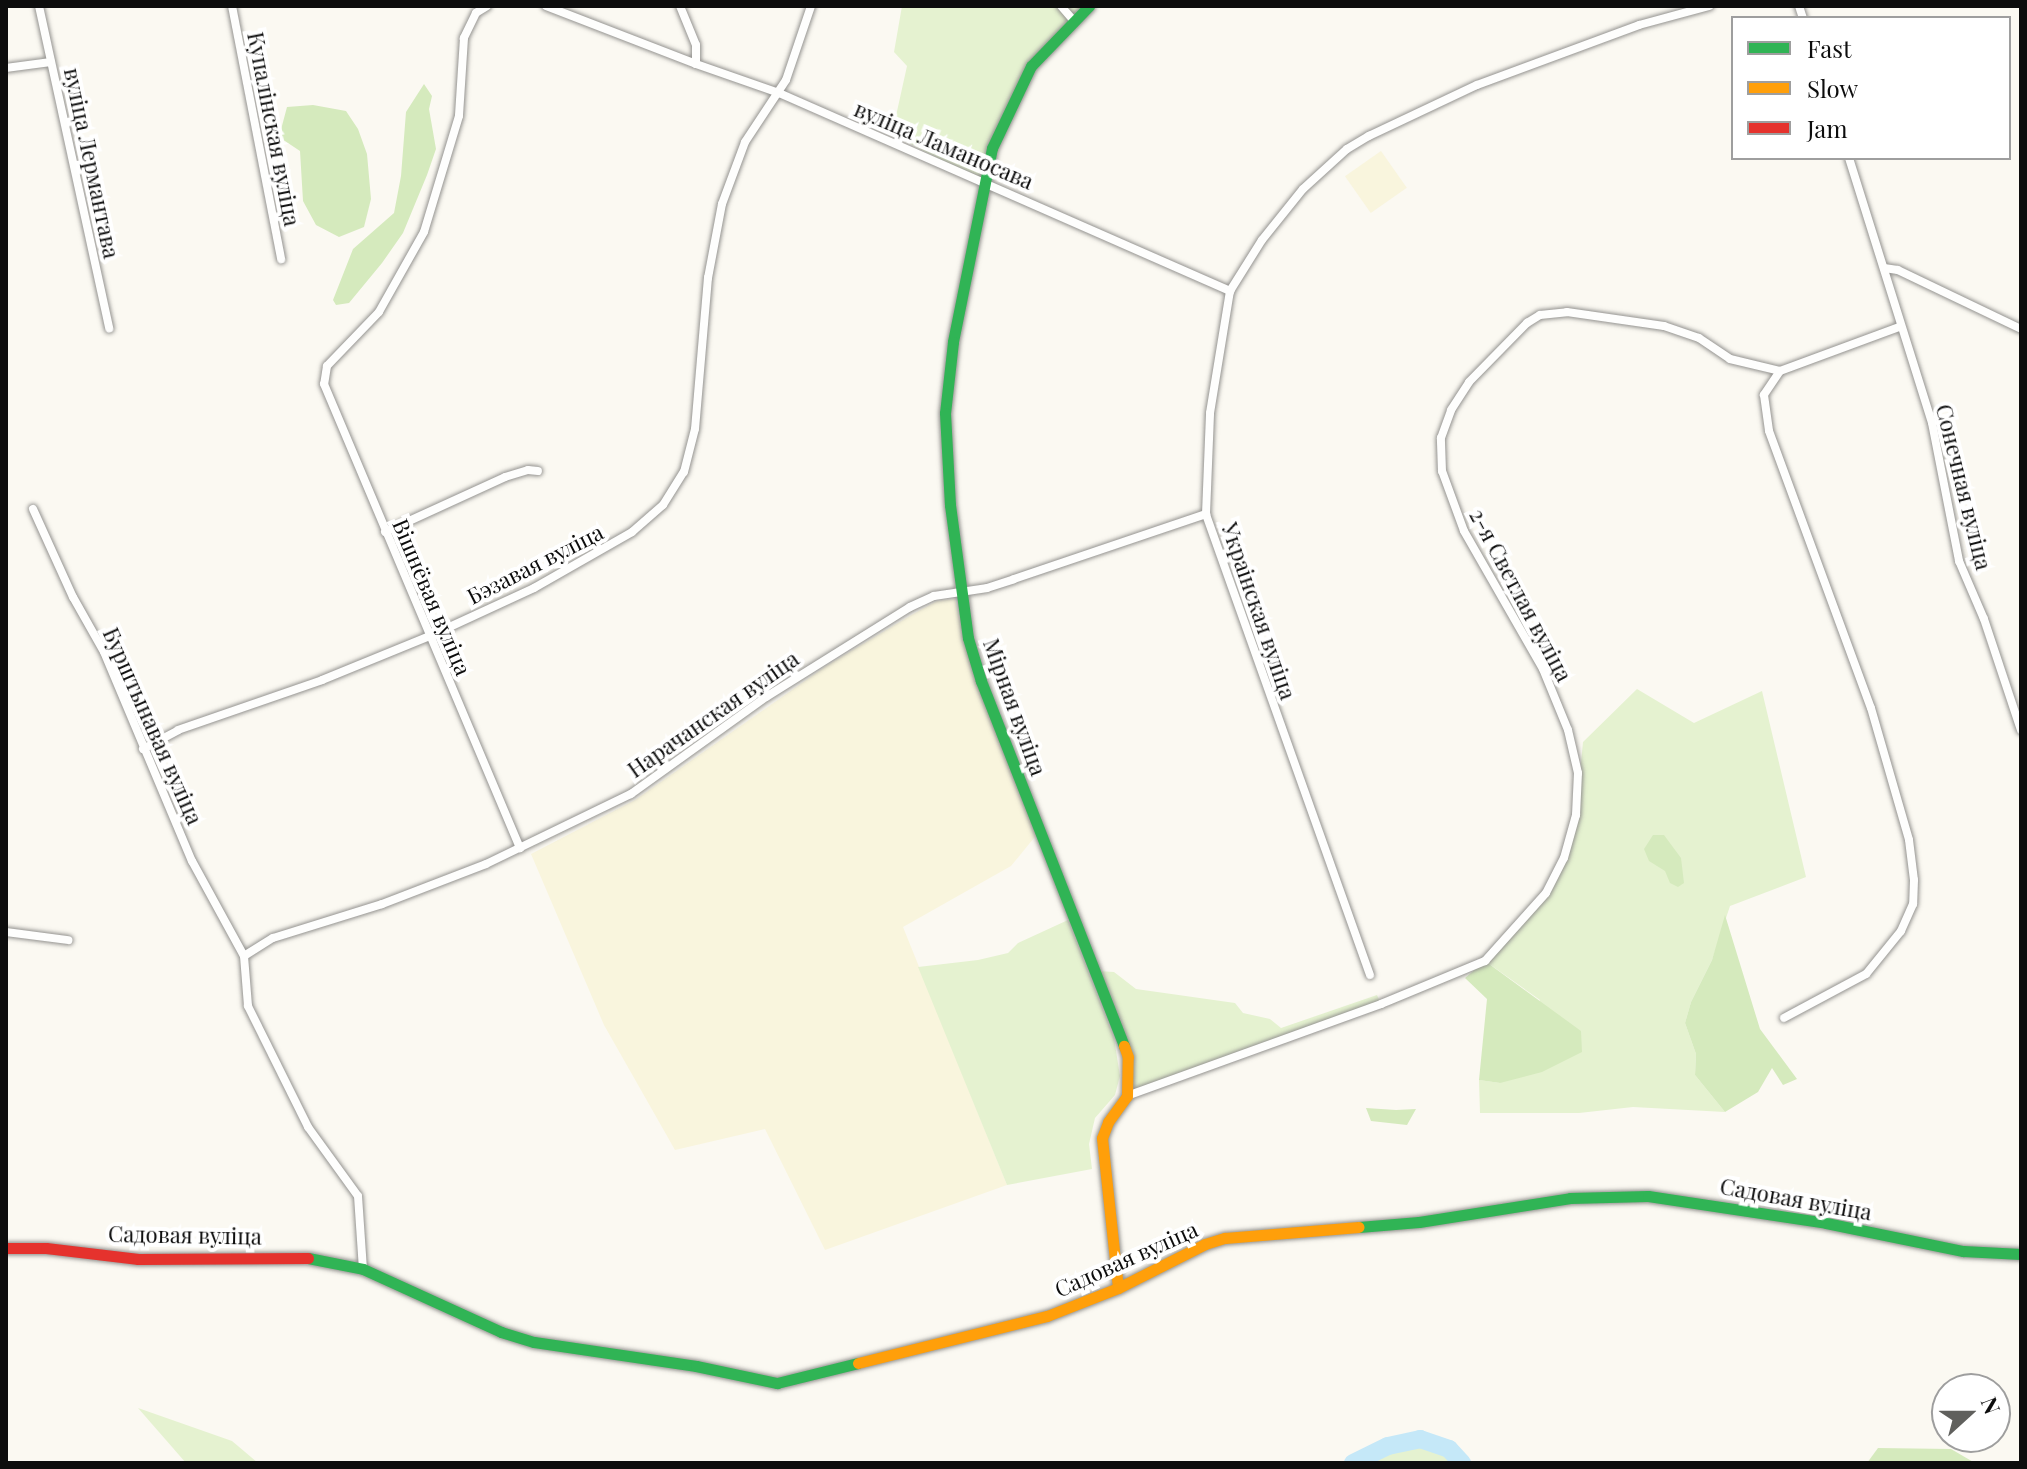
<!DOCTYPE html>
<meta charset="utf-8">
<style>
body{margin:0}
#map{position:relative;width:2027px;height:1469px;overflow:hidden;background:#fbf9f2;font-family:"Playfair Display",serif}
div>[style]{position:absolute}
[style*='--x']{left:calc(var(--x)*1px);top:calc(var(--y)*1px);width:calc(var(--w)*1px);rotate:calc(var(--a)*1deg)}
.farmland>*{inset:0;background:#f9f5dd;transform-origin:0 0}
.green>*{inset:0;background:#e5f2d0}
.forest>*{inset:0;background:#d5eabd}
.river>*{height:18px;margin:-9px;padding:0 9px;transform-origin:9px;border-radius:9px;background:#c5e8f8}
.roads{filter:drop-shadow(0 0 2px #949390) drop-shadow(0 0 2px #949390)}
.street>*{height:8px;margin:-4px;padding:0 4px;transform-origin:4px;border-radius:4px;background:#fefefd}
.fast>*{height:11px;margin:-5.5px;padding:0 5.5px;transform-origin:5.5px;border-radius:5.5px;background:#30b455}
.slow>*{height:11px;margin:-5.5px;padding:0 5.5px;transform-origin:5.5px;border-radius:5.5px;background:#ff9f0a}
.jam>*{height:11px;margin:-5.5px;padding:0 5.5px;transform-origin:5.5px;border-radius:5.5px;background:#e5322d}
span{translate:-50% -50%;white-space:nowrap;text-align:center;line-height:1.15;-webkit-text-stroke:8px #fff;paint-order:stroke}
.street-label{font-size:22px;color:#0d0d0d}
.frame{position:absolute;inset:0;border:8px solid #0d0d0d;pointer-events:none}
.legend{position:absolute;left:1731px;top:16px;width:280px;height:144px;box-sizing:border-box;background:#fff;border:2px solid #9e9e9e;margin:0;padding:10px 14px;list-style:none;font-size:24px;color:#0d0d0d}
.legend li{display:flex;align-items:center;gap:16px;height:40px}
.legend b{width:40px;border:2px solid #9e9e9e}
.north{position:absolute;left:1931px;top:1373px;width:80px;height:80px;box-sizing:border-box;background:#fff;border:2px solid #9e9e9e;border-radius:50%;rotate:69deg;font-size:22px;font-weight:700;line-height:32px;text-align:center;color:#0d0d0d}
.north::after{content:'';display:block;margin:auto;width:28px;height:36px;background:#60605d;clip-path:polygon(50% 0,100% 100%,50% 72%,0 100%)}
</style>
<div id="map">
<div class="farmland">
<div style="left:1381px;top:151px;width:45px;height:44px;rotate:55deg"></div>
<div style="clip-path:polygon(955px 599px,964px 640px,1038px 833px,1011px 866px,903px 927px,1007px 1185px,825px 1250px,765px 1129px,675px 1150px,604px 1025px,531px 854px,635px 800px,826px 666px,913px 614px,937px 601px)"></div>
</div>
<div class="green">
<div style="clip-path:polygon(902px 6px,1082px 6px,1031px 66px,992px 148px,985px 183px,892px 134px,907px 66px,894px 52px)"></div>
<div style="clip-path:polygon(1637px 689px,1694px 723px,1762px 691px,1806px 877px,1730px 906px,1712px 960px,1691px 1002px,1685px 1023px,1696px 1054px,1695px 1075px,1725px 1112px,1633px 1107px,1579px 1113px,1480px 1113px,1479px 1080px,1500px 1083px,1540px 1000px,1485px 961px,1546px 893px,1576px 815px,1583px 742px)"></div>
<div style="clip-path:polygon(1068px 920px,1114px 1038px,1120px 1076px,1115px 1095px,1095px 1118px,1089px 1144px,1092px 1169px,1007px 1185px,918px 967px,978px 960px,1008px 953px,1018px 943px)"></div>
<div style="clip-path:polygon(1098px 971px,1114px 972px,1136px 989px,1235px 1003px,1243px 1013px,1270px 1019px,1281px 1028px,1377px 995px,1381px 1004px,1127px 1096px,1130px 1083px)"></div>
<div style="clip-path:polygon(138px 1408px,232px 1441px,258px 1463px,186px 1463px)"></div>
<div style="clip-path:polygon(1420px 1439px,1449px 1449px,1462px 1463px,1353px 1463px,1388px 1446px)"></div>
</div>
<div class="forest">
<div style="clip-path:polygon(424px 84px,432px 96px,429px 109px,436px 149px,427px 175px,403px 233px,382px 263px,349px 303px,336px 305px,333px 300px,353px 249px,394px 213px,401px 176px,406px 112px)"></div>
<div style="clip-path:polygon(313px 105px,346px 111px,358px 129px,367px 154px,371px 199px,364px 227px,339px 237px,316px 225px,303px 201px,300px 151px,279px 137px,287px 107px)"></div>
<div style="clip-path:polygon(1653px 835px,1664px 835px,1681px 858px,1684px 883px,1678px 887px,1670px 883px,1665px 871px,1649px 861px,1644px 849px)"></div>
<div style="clip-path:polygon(1725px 915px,1760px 1029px,1797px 1079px,1783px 1085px,1772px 1068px,1758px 1092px,1725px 1112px,1695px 1075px,1696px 1054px,1685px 1023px,1691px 1002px,1712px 960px)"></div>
<div style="clip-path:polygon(1485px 961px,1581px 1031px,1582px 1052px,1542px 1072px,1500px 1083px,1479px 1080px,1487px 999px,1465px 978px)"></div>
<div style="clip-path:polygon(1366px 1108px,1396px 1110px,1416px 1109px,1407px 1125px,1371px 1121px)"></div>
<div style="clip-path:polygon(1878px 1448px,1951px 1449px,1975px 1463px,1867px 1463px)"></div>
</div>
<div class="river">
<div style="--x:1353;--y:1463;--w:39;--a:-26"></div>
<div style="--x:1388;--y:1446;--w:33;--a:-12"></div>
<div style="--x:1420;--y:1439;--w:31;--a:19"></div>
<div style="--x:1449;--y:1449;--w:19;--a:47"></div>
</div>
<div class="roads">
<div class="street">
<div style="--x:39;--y:6;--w:330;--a:77.7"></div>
<div style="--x:232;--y:6;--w:258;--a:79"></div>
<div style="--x:487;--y:6;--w:13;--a:148"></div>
<div style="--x:476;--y:13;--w:28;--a:116"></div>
<div style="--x:464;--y:38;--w:78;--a:93.7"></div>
<div style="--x:459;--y:116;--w:121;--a:106.8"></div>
<div style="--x:424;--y:232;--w:92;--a:119.4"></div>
<div style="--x:379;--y:312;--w:75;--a:133.9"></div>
<div style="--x:327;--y:366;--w:18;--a:99"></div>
<div style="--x:324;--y:384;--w:504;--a:67.1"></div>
<div style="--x:546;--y:6;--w:161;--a:21.1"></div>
<div style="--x:680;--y:6;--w:42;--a:67.7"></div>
<div style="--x:696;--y:45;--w:19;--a:90"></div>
<div style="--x:696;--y:64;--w:88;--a:19.3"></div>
<div style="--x:779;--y:93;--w:493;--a:23.7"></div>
<div style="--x:1061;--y:6;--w:20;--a:49"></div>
<div style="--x:1799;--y:6;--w:13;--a:72"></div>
<div style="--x:6;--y:68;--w:45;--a:-7.6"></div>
<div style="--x:1849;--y:158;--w:278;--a:72.6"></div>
<div style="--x:1932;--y:423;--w:141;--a:78.9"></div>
<div style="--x:1959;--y:561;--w:63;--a:66.7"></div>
<div style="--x:1984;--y:619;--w:117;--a:71.6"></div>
<div style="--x:1884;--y:268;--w:14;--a:8"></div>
<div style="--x:1898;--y:270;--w:136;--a:25.6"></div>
<div style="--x:1780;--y:371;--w:29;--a:124"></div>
<div style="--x:1764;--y:395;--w:36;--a:82"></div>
<div style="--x:1769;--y:431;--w:295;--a:69.8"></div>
<div style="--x:1871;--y:708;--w:137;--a:73.9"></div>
<div style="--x:1909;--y:840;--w:40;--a:82.9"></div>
<div style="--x:1914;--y:880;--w:24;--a:92"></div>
<div style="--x:1913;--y:904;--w:30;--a:114"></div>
<div style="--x:1901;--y:931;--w:55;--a:129.1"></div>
<div style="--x:1866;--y:974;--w:93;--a:151.8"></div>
<div style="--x:33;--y:509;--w:97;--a:65.6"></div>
<div style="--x:73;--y:597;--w:63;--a:60.6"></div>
<div style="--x:104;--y:652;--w:227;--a:67.2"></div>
<div style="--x:192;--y:861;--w:108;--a:61.3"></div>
<div style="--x:244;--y:956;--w:50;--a:85.4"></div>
<div style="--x:248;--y:1006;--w:135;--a:63.6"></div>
<div style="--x:308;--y:1127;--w:85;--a:54.1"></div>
<div style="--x:358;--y:1196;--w:73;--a:86.1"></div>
<div style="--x:385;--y:532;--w:132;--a:-24.6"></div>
<div style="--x:505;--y:477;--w:24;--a:-17"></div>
<div style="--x:528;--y:470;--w:10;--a:6"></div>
<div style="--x:143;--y:749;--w:40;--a:-28"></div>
<div style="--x:178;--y:730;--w:152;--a:-19.1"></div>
<div style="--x:322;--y:680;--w:117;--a:-22.2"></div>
<div style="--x:430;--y:636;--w:115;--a:-24.8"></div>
<div style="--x:534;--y:588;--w:113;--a:-29.7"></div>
<div style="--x:632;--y:532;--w:41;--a:-41.1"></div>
<div style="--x:663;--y:505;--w:39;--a:-58"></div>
<div style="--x:684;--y:472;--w:44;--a:-75.7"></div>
<div style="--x:695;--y:429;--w:152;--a:-85.1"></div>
<div style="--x:708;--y:278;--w:75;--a:-79.3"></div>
<div style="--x:722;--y:204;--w:66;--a:-69.6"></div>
<div style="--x:745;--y:142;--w:74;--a:-56.5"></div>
<div style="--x:786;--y:80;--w:78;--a:-71.3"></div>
<div style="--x:6;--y:932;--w:63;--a:7.4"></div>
<div style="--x:244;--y:956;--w:34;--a:-32"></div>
<div style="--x:273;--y:938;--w:114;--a:-17.3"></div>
<div style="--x:382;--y:904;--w:111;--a:-21"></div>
<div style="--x:486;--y:864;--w:161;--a:-25.8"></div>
<div style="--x:631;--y:794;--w:166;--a:-35.7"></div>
<div style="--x:766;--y:697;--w:170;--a:-32"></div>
<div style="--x:910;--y:607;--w:26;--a:-25"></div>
<div style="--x:934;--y:596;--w:54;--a:-8.6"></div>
<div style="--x:987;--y:588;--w:28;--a:-18"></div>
<div style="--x:1014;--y:579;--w:203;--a:-18.7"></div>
<div style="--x:1370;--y:975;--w:489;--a:-109.6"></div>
<div style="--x:1206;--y:514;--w:101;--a:-87.7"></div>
<div style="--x:1210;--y:413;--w:124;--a:-80.7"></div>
<div style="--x:1230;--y:291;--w:60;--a:-57.9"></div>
<div style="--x:1262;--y:240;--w:65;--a:-51.2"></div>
<div style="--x:1303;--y:189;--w:59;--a:-42.3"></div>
<div style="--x:1347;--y:149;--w:26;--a:-31"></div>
<div style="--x:1369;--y:136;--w:119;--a:-25.3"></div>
<div style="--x:1477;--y:85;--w:173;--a:-20.3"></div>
<div style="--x:1639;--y:25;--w:73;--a:-15.2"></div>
<div style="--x:1127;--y:1096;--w:270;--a:-19.9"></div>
<div style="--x:1381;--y:1004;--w:113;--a:-22.5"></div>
<div style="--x:1485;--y:961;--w:91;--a:-48.1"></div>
<div style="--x:1546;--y:893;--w:39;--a:-63"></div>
<div style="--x:1564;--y:858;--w:45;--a:-74.4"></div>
<div style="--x:1576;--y:815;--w:42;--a:-87.3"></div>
<div style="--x:1578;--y:773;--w:44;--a:-103.1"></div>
<div style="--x:1568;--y:730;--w:66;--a:-112.3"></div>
<div style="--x:1543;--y:669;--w:159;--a:-119.8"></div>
<div style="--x:1464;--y:531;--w:64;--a:-110.1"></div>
<div style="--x:1442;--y:471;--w:33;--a:-92"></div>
<div style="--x:1441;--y:438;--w:30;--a:-70"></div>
<div style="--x:1451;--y:410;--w:33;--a:-57"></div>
<div style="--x:1469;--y:382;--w:83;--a:-45.5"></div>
<div style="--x:1527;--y:323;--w:15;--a:-32"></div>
<div style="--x:1540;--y:315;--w:27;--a:-6"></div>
<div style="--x:1567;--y:312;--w:98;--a:8.2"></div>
<div style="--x:1664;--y:326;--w:37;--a:19"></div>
<div style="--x:1699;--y:338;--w:37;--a:34"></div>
<div style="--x:1730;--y:359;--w:51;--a:13.5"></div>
<div style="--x:1780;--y:371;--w:127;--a:-20.3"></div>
</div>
<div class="fast">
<div style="--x:1089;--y:6;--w:83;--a:134"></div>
<div style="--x:1031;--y:66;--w:91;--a:115.4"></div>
<div style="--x:992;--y:148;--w:198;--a:101.4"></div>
<div style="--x:953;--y:342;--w:71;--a:96.4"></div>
<div style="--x:945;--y:413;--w:92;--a:86.9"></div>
<div style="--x:950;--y:505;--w:134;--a:82.3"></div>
<div style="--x:968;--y:638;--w:45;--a:73.2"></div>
<div style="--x:981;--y:681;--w:392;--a:68.6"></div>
<div style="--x:1359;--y:1227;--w:60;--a:-4.8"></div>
<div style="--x:1419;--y:1222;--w:153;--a:-9"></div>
<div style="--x:1570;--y:1198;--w:78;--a:-1.5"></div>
<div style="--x:1648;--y:1196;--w:180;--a:8.6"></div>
<div style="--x:1826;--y:1223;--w:140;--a:11.6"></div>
<div style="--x:1963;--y:1251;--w:58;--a:3"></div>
<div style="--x:308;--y:1258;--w:56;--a:11.3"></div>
<div style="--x:363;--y:1269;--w:152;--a:24.5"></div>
<div style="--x:501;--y:1332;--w:34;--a:17"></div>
<div style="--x:534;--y:1342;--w:164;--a:8.4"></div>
<div style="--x:696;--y:1366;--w:83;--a:11.9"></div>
<div style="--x:777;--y:1383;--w:83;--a:-13.9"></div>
</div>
<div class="slow">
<div style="--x:1118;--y:1288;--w:151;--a:-96.1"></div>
<div style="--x:1102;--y:1138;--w:17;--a:-69"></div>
<div style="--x:1108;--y:1122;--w:32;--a:-54"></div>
<div style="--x:1127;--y:1096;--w:39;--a:-89"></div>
<div style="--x:1128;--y:1057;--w:12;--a:-110"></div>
<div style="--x:858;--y:1363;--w:195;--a:-14"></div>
<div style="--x:1047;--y:1316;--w:76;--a:-21.5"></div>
<div style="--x:1118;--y:1288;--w:97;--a:-26.8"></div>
<div style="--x:1205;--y:1244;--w:21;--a:-17"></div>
<div style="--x:1225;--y:1238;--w:134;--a:-4.7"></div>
</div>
<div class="jam">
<div style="--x:6;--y:1248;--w:40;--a:0"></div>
<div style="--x:46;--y:1248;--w:93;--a:6.8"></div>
<div style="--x:138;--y:1259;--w:170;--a:-0.3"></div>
</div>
</div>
<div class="street-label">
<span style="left:274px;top:129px;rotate:79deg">Купалінская вуліца</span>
<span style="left:944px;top:145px;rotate:23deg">вуліца Ламаносава</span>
<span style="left:92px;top:163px;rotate:78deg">вуліца Лермантава</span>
<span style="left:1964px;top:487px;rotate:76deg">Сонечная вуліца</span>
<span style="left:535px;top:564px;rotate:-27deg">Бэзавая вуліца</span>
<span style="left:1521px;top:595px;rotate:62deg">2-я Светлая вуліца</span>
<span style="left:432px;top:597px;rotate:67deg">Вішнёвая вуліца</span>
<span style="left:1259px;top:611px;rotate:71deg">Украінская вуліца</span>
<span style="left:1015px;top:707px;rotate:70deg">Мірная вуліца</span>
<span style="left:713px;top:714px;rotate:-35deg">Нарачанская вуліца</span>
<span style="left:153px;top:726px;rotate:66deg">Бурштынавая вуліца</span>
<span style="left:1796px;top:1199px;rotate:10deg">Садовая вуліца</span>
<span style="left:185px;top:1235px;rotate:1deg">Садовая вуліца</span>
<span style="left:1126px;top:1259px;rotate:-24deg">Садовая вуліца</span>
</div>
<div class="frame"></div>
<ul class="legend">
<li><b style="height:10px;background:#30b455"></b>Fast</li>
<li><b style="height:10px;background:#ff9f0a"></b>Slow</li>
<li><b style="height:10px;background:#e5322d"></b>Jam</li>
</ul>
<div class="north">N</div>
</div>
